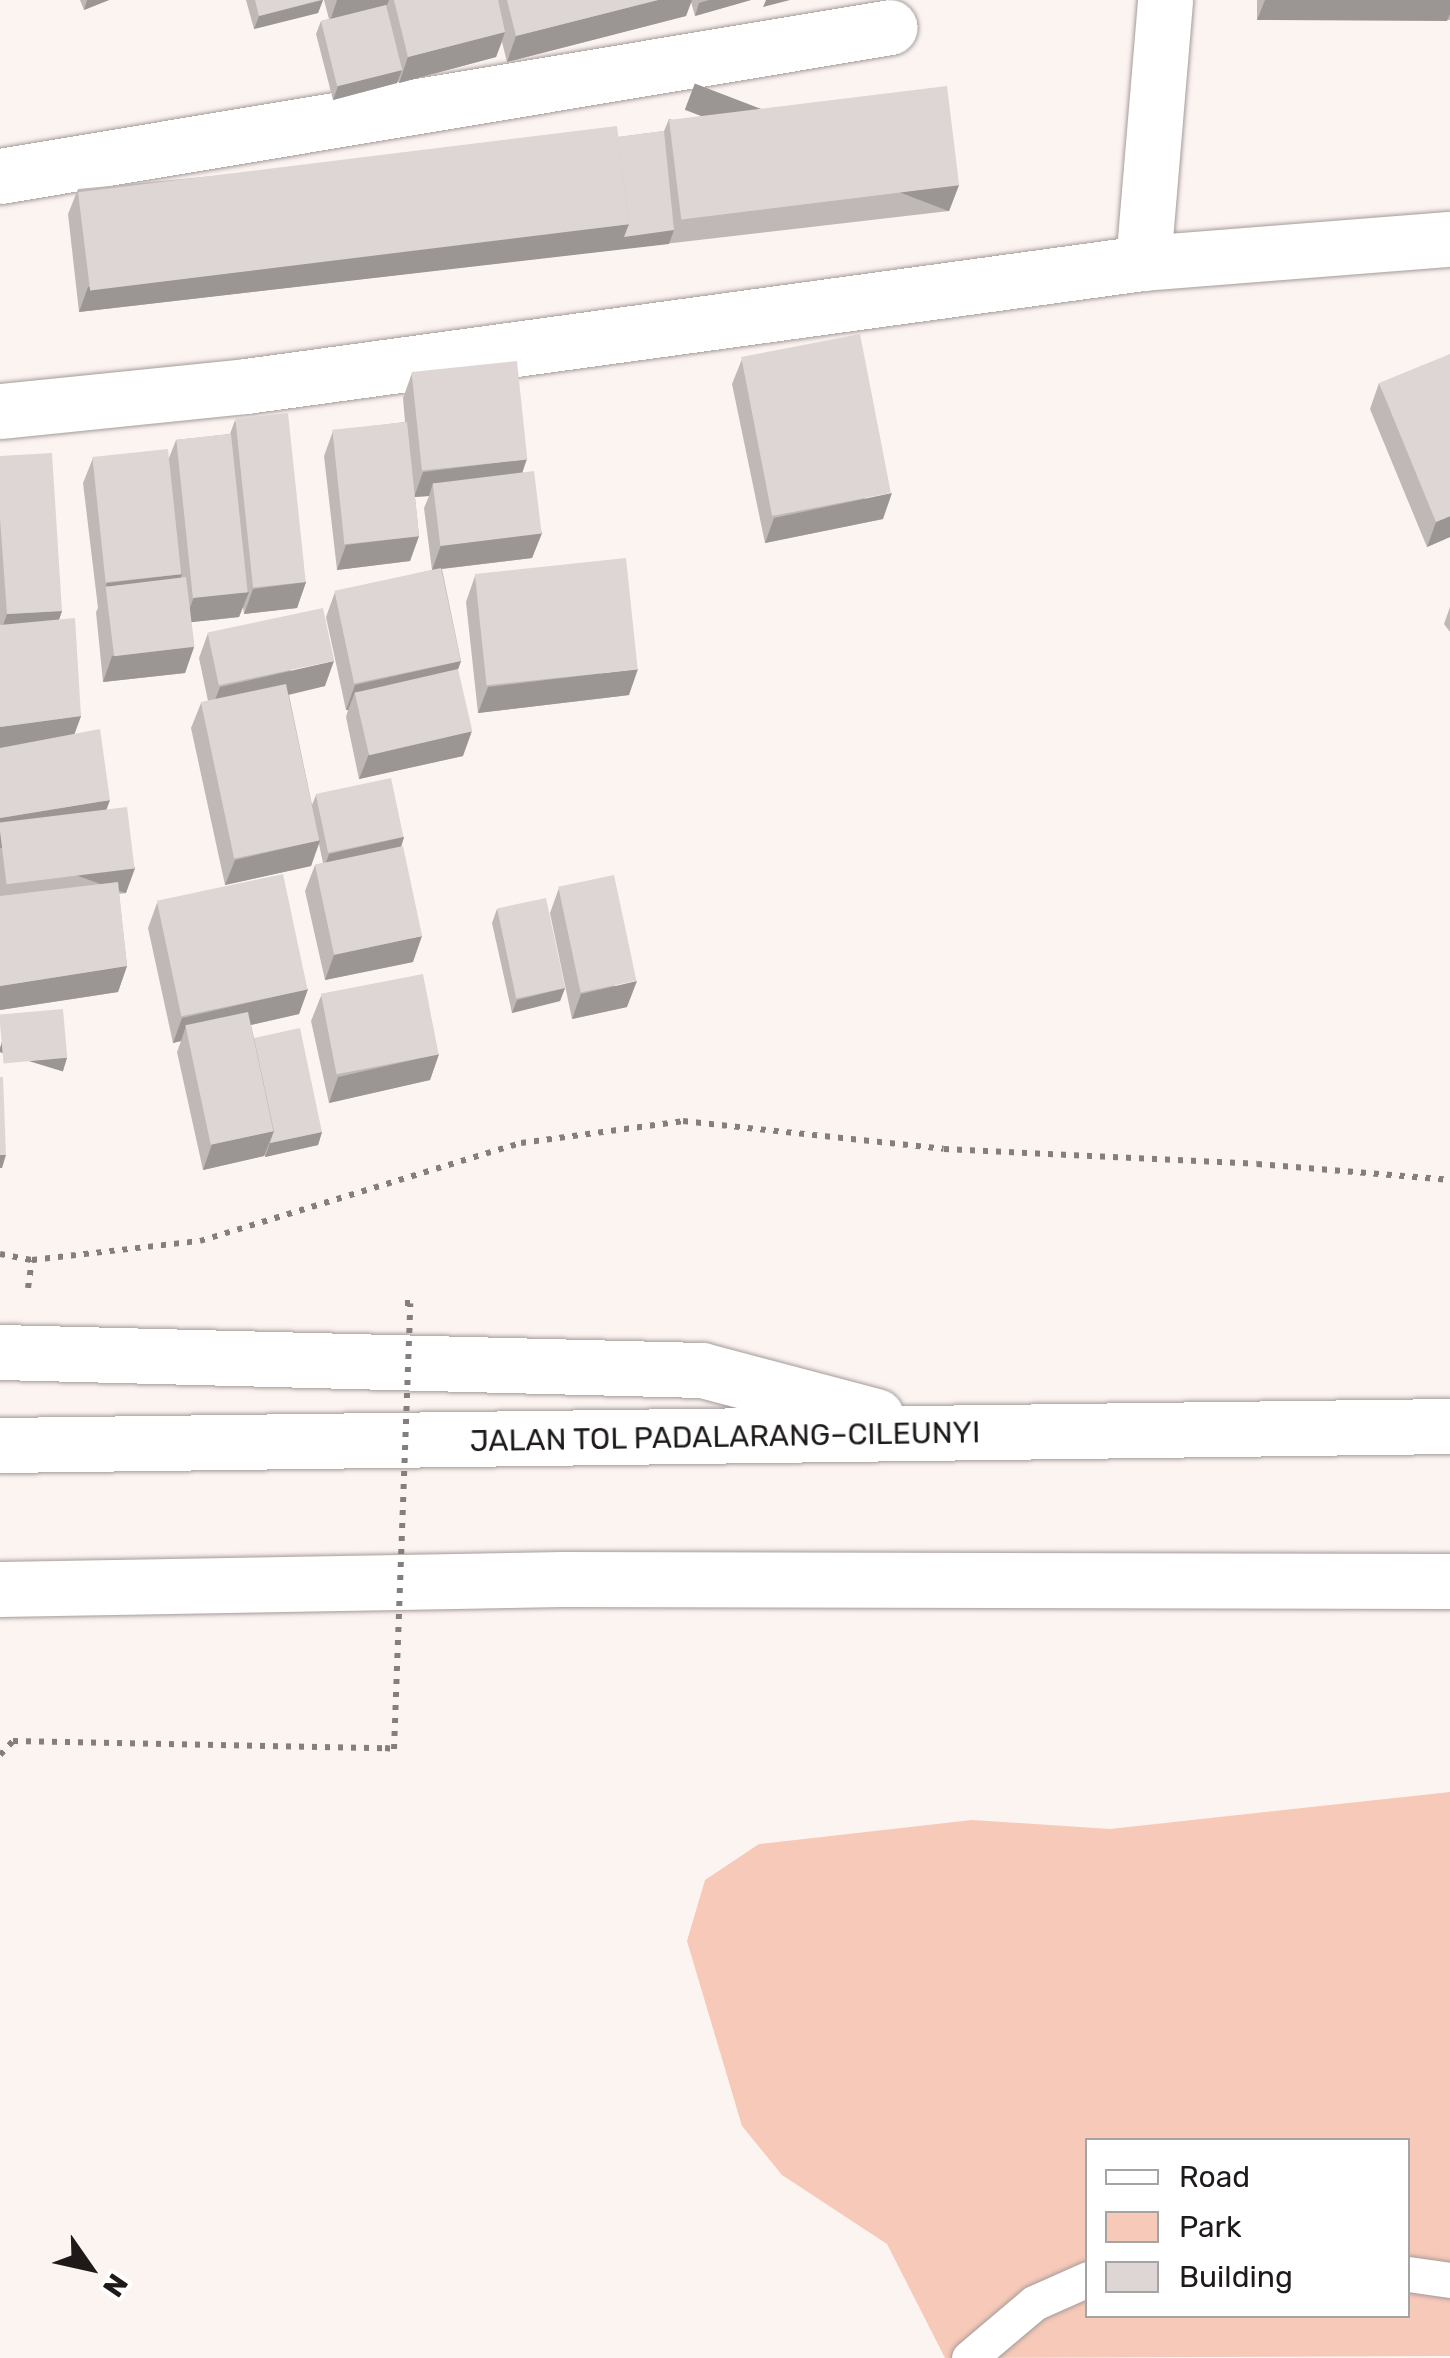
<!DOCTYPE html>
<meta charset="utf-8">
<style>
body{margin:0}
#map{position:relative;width:1450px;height:2358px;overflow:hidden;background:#fcf4f1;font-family:Rubik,sans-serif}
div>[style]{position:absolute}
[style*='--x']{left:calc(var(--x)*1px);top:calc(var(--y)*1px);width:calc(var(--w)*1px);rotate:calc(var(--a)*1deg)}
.green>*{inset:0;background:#f7c9b9}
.path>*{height:6px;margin-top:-3px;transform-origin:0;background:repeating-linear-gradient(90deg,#847f7d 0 5px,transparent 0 13px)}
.roads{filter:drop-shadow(0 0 2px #a39b99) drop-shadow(0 0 2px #a39b99)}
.lane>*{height:35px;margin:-17.5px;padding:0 17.5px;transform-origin:17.5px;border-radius:17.5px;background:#fff}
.street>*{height:55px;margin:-27.5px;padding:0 27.5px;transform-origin:27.5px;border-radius:27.5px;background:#fff}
.highway>*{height:55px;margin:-27.5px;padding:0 27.5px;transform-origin:27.5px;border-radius:27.5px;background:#fff}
.path-bridge>*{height:6px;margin-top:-3px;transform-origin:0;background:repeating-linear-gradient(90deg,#847f7d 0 5px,transparent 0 13px)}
.wall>*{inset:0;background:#bfb8b6;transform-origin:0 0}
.shaded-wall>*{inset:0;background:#9b9694;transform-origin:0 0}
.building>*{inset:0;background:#ded6d4;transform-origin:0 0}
span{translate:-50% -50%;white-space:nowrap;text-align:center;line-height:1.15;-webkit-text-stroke:10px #fff;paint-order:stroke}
.street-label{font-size:30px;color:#1d1a19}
.legend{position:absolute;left:1085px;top:2138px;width:325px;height:180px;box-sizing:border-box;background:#fff;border:2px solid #a5a3a3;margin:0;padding:12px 18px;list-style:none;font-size:30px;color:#1d1a19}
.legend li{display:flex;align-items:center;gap:20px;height:50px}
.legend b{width:50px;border:2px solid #a5a3a3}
.north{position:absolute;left:40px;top:2218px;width:100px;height:100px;-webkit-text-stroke:8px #fff;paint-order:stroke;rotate:124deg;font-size:28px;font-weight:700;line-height:40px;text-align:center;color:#1d1a19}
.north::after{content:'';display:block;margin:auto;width:35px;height:45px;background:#1d1a19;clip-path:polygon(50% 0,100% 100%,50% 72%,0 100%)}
</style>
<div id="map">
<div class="green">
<div style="clip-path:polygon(evenodd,1450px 1792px,1450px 2356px,945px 2358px,887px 2244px,782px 2175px,742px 2126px,687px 1941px,705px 1880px,759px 1844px,972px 1820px,1110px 1829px,1450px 1792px,1088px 2140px,1408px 2140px,1408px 2316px,1088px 2316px,1088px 2140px)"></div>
</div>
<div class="path">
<div style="--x:0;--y:1254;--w:33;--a:11"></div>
<div style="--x:32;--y:1260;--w:169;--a:-6.5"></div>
<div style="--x:200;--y:1241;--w:336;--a:-17"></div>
<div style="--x:521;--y:1143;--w:163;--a:-7.7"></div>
<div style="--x:683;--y:1121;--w:262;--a:6.1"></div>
<div style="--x:944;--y:1149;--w:313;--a:2.7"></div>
<div style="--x:1257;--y:1164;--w:194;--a:4.7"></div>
<div style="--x:28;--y:1288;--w:28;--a:-82"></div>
<div style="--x:0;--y:1755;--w:19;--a:-47"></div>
<div style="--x:13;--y:1741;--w:372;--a:1.1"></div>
</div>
<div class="roads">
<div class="lane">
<div style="--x:1408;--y:2274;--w:42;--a:8.1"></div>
<div style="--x:969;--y:2358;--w:85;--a:-40.2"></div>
<div style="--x:1034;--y:2303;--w:59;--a:-24"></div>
</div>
<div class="street">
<div style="--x:0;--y:176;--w:902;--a:-9.5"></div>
<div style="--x:1143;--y:263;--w:264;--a:-85.2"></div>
<div style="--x:0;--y:411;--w:247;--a:-5.8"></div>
<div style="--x:246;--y:386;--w:905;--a:-7.81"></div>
<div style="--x:1143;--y:263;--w:308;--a:-4.5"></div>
</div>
<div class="highway">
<div style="--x:0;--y:1352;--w:702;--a:1.47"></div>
<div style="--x:702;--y:1370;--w:180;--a:14.8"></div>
<div style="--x:0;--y:1445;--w:1450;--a:-0.75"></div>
<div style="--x:0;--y:1589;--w:562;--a:-1.02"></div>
<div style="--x:562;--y:1579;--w:888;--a:0.13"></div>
</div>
</div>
<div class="path-bridge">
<div style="--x:385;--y:1748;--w:9;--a:6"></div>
<div style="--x:394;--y:1749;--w:446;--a:-87.9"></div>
<div style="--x:410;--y:1303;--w:8;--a:180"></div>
</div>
<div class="wall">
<div style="clip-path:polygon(80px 0,109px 0,84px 10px)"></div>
<div style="clip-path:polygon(246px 0,323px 0,318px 13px,254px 29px)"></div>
<div style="clip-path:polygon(324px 0,751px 0,695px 16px,691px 2px,686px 16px,507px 62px,502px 42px,496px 57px,399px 83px,398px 80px,397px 83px,333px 100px,316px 34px,321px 21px,329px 19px)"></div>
<div style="left:1257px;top:0;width:193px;height:20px"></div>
<div style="clip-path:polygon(669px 119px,959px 185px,949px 211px,79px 312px,68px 214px,78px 189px,618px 137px,664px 131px)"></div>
<div style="clip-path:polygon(742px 359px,883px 519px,765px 543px,732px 384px)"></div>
<div style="clip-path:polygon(412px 373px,523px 472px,542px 533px,532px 558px,442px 569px,461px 661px,458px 669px,463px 756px,359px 779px,346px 717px,348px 710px,346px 710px,326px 617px,335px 592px,432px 570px,424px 508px,429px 496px,415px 497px,419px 536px,410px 561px,337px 570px,324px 456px,333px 431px,405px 422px,403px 398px)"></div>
<div style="clip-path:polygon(1379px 383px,1450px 537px,1427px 547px,1370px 409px)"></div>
<div style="clip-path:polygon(235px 420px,306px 582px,297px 608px,244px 614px,243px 607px,239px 617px,191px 622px,194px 647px,185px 673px,103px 682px,96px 612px,98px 608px,83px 483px,93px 458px,169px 458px,176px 440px,230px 434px)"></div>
<div style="clip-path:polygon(0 456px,62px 611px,59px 620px,81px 716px,74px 734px,106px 811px,135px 868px,126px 893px,119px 894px,127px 966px,118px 992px,0 1010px)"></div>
<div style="clip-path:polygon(475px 576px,629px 695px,478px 713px,466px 602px)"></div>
<div style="clip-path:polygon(1450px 607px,1450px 632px,1444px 624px)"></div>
<div style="clip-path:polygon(208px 633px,325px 686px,289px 695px,312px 805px,316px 795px,404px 837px,401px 847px,413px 962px,325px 980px,305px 891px,315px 865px,323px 863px,319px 844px,311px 866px,225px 885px,191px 728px,201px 703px,208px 701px,199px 658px)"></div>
<div style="clip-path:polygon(559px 888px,627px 1007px,572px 1019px,550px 913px)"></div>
<div style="clip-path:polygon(157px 903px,308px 989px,299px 1014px,251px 1025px,254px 1038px,322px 1132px,318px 1145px,265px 1157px,265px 1155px,264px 1156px,203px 1170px,177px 1052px,181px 1041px,173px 1043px,148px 928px)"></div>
<div style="clip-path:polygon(497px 909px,565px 988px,560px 1001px,512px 1013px,492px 923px)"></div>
<div style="clip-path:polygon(321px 996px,439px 1054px,430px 1080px,329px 1103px,311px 1021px)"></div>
</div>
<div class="shaded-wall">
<div style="clip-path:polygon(87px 0,109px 0,84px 10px)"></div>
<div style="clip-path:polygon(323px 0,318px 13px,254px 29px,259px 16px)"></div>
<div style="clip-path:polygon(337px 0,389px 0,387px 5px,330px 21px)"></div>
<div style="clip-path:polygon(658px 0,692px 0,686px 16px,507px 62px,516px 36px)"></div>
<div style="clip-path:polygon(709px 0,751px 0,695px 16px,699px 3px)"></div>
<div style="clip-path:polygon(766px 0,790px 0,763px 7px)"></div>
<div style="clip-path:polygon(1265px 0,1450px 0,1450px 14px,1447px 21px,1257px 20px)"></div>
<div style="clip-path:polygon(505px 32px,496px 57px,399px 83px,408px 57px)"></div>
<div style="clip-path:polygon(402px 70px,397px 83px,333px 100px,338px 86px)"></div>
<div style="left:959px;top:185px;width:28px;height:283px;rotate:111deg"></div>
<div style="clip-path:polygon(629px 224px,674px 230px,669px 244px,79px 312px,88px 287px)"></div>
<div style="clip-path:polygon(527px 459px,518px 485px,433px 483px,429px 496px,414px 497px,423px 472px)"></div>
<div style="clip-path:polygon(892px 493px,883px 519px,765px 543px,774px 518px)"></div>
<div style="clip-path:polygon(1450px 516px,1450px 537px,1427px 547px,1436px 522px)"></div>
<div style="clip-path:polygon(542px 533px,532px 558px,432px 570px,441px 545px)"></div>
<div style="clip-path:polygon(419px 536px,410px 561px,337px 570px,346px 545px)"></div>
<div style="clip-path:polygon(182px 574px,173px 599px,106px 586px,97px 608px,107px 583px)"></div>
<div style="clip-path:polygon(306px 582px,297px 608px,244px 614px,253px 589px)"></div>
<div style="clip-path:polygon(249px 592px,239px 617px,184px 623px,194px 597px)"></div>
<div style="clip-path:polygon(62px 611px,53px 636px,0 634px,7px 614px)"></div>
<div style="clip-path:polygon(194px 647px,185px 673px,103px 682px,112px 656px)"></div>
<div style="clip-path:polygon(334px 661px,325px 686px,210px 713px,220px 687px)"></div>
<div style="clip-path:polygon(461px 661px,452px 686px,355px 692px,348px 710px,346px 710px,355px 685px)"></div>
<div style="clip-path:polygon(638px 669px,629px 695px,478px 713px,488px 687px)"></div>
<div style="clip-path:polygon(81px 716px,72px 741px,0 751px,0 727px)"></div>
<div style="clip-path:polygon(472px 731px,463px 756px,359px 779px,369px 754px)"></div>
<div style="clip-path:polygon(110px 800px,101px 825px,0 842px,0 818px)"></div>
<div style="clip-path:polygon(404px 837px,400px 850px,324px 868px,329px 854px)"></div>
<div style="clip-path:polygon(320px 840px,311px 866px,225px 885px,235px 860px)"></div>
<div style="left:135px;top:868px;width:27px;height:136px;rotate:110deg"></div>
<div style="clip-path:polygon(422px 936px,413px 962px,325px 980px,334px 955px)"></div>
<div style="clip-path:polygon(127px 966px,118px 992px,0 1010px,0 986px)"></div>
<div style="clip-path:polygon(637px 981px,627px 1007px,572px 1019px,581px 994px)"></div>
<div style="clip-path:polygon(565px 988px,560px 1001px,512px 1013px,517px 1000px)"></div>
<div style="clip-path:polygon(308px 989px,299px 1014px,189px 1039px,186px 1026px,181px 1041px,173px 1043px,182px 1018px)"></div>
<div style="clip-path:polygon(439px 1054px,430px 1080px,329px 1103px,338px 1077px)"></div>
<div style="left:67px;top:1058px;width:14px;height:67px;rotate:107deg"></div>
<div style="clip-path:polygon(274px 1131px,264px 1156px,203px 1170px,212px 1144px)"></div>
<div style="clip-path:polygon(322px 1132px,318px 1145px,265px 1157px,270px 1143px)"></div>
<div style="clip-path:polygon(0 1155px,6px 1155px,2px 1168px,0 1168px)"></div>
</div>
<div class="building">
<div style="clip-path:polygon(255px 0,320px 0,259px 16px)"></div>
<div style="clip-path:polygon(394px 0,498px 0,505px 32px,408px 57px)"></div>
<div style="clip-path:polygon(507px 0,658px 0,516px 36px)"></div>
<div style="left:386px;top:5px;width:67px;height:67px;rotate:76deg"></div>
<div style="left:947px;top:86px;width:100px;height:280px;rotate:83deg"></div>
<div style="left:617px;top:126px;width:99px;height:543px;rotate:83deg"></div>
<div style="clip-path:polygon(664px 131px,674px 230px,624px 237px,629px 224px,618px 137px)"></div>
<div style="left:860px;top:334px;width:162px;height:121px;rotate:79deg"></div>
<div style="clip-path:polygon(1450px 354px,1450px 516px,1436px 522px,1379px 383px)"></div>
<div style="left:517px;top:361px;width:99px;height:106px;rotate:84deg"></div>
<div style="left:288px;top:413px;width:170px;height:53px;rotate:84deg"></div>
<div style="left:407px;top:422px;width:115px;height:75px;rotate:84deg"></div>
<div style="left:231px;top:434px;width:159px;height:55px;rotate:84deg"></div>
<div style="left:168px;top:449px;width:126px;height:76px;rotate:84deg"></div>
<div style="clip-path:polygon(52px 453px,62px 611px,7px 614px,0 518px,0 456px)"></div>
<div style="left:534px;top:471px;width:63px;height:102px;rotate:83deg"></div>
<div style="left:626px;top:558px;width:112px;height:152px;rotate:84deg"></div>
<div style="left:441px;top:568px;width:95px;height:109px;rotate:78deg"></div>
<div style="left:186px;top:577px;width:70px;height:81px;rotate:83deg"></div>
<div style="left:323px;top:608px;width:54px;height:118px;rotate:78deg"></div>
<div style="clip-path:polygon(75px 618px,81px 716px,0 727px,0 625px)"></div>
<div style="left:458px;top:669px;width:64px;height:106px;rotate:77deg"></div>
<div style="left:286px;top:684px;width:160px;height:87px;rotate:78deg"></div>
<div style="clip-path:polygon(100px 729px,110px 800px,0 818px,0 748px)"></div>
<div style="left:391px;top:778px;width:60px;height:77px;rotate:78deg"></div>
<div style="left:127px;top:807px;width:62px;height:129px;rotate:83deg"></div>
<div style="left:403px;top:846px;width:92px;height:90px;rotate:78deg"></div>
<div style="left:283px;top:874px;width:118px;height:129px;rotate:78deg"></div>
<div style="left:614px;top:875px;width:108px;height:57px;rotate:78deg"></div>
<div style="clip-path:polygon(118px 882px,127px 966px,0 986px,0 896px)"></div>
<div style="left:546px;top:898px;width:92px;height:50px;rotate:78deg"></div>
<div style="left:423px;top:974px;width:82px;height:104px;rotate:79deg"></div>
<div style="left:63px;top:1009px;width:49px;height:64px;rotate:85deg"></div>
<div style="left:248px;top:1012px;width:122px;height:64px;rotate:78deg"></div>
<div style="clip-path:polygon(300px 1028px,322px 1132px,270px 1143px,274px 1131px,254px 1038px)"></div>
<div style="clip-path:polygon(0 1077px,3px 1077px,6px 1155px,0 1155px)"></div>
</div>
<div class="street-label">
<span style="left:725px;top:1437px;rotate:-1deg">JALAN TOL PADALARANG–CILEUNYI</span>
</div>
<ul class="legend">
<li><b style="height:12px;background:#fff"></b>Road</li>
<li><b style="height:28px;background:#f7c9b9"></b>Park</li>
<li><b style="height:28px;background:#ded6d4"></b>Building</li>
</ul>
<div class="north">N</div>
</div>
